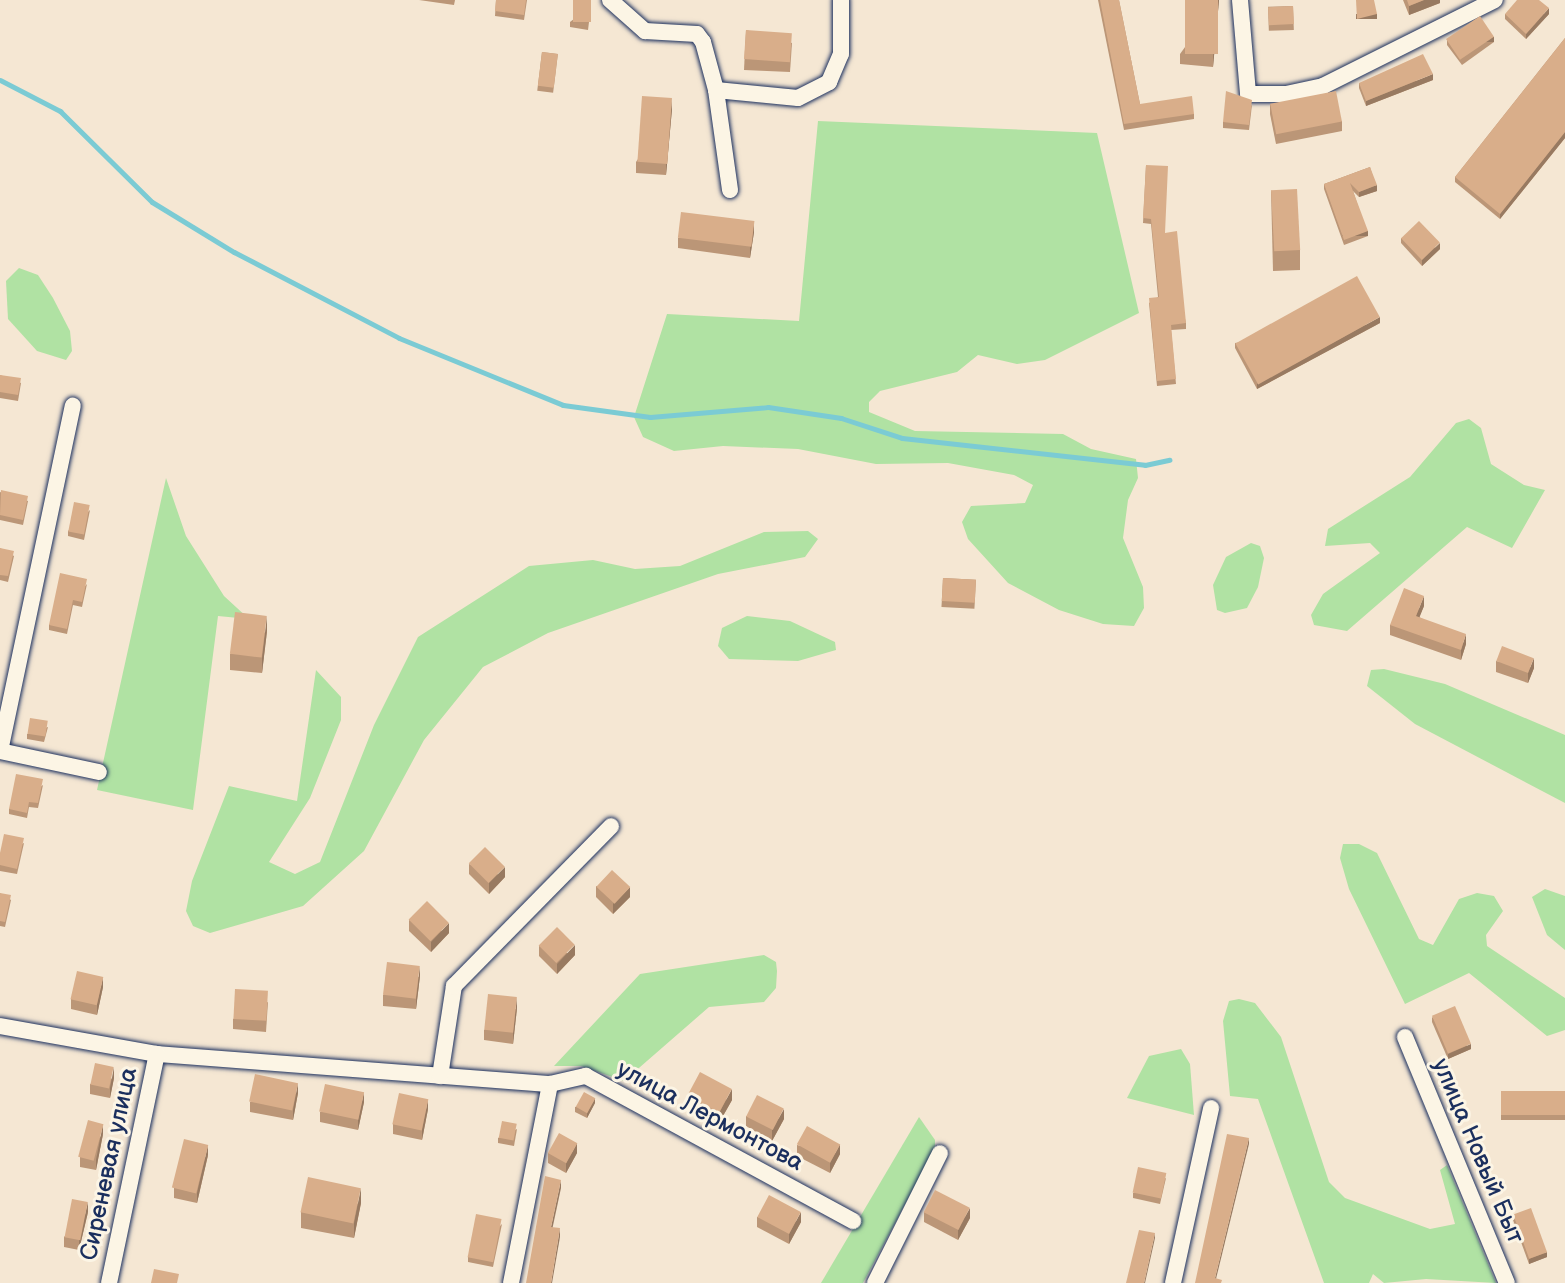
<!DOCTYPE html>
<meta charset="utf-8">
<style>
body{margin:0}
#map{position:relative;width:1565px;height:1283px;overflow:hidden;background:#f5e7d3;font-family:"Balsamiq Sans",sans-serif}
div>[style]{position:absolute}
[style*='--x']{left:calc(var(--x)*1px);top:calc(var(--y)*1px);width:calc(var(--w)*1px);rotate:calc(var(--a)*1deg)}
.green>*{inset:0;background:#b0e2a3}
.stream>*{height:5px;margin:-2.5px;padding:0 2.5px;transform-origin:2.5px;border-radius:2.5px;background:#7bcbd4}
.roads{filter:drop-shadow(0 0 2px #1b2f5e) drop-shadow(0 0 2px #1b2f5e)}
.minor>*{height:16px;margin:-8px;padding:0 8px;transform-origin:8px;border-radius:8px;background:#fcf5e5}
.wall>*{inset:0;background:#bb9677;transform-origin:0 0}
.shaded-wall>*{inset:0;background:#987a61;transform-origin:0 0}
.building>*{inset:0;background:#d9ae8a;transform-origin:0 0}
span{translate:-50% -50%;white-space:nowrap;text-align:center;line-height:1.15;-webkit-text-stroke:6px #fcf5e5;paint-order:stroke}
.street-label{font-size:24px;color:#1b2f5e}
</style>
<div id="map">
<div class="green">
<div style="clip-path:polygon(818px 121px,1097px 133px,1139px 313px,1045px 360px,1017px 364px,978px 355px,957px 372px,880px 391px,869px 402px,869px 412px,915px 431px,1063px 434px,1091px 449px,1136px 459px,1138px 478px,1128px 500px,1123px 538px,1143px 587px,1144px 608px,1134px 626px,1103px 624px,1059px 610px,1008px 583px,968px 539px,962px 522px,971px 506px,1025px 503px,1033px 485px,1014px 475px,948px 463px,876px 464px,798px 449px,723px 446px,674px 451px,643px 437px,634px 417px,667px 314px,799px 321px)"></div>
<div style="clip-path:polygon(19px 268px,38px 275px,53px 298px,70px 331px,72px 351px,66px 360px,37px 351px,8px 319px,6px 281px)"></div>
<div style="clip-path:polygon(1469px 419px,1481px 428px,1491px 464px,1524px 485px,1545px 490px,1512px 548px,1467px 527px,1347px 631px,1314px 625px,1311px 615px,1323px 594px,1380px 553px,1370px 543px,1325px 546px,1328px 529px,1410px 477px,1456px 423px)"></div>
<div style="clip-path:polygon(166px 478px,186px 536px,224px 596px,249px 619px,218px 616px,193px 810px,97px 790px)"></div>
<div style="clip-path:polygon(808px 531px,818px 539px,805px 557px,718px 574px,548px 633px,483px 667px,424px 740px,364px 851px,303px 906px,210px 933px,193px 926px,186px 911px,192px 881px,229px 786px,297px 801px,316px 670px,341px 697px,341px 720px,310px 798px,269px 862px,295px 874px,320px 862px,374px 725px,418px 637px,529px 566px,593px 560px,635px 569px,680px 566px,764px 532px)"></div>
<div style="clip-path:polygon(1251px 543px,1260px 546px,1264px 558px,1258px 587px,1247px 608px,1225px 613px,1217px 610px,1213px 585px,1226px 557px)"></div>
<div style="clip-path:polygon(747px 616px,790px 621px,835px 642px,836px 650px,798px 661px,729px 659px,718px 646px,722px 628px)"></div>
<div style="clip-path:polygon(1384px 669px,1445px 684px,1565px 735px,1565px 803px,1415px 724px,1367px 686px,1371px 670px)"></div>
<div style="clip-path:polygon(1343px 844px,1359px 844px,1377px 853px,1419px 939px,1433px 945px,1459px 899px,1477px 893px,1494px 896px,1503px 911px,1486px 935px,1487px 946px,1565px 998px,1565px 1030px,1547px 1036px,1469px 973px,1405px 1004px,1349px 889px,1340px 858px)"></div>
<div style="clip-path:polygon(1545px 889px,1565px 896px,1565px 950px,1547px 935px,1532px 897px)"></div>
<div style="clip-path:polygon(764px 955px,776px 962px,777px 971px,776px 988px,764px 1002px,709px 1007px,624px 1081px,581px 1066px,554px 1066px,640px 974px)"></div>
<div style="clip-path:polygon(1239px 999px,1255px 1003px,1281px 1037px,1329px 1182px,1345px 1198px,1430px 1229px,1455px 1224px,1440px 1170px,1447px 1165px,1496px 1283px,1426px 1279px,1384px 1283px,1373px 1274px,1369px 1283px,1324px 1283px,1258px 1099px,1230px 1096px,1223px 1021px,1229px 1001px)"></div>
<div style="clip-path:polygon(1181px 1049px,1190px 1064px,1194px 1115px,1127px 1098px,1149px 1056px)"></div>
<div style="clip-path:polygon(919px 1117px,935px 1140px,935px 1148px,863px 1283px,821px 1283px)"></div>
</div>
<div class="stream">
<div style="--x:0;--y:80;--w:68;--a:27.3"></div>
<div style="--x:60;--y:111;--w:129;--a:44.7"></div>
<div style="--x:152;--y:202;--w:96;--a:31.4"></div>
<div style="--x:234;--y:252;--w:186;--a:27.5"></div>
<div style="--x:399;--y:338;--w:177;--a:22.2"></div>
<div style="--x:563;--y:405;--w:88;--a:7.9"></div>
<div style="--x:650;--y:417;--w:118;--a:-4.8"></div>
<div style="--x:768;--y:407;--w:74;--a:8.6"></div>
<div style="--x:841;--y:418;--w:64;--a:18.2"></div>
<div style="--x:902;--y:438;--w:244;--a:6.3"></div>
<div style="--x:1145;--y:465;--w:25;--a:-12"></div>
</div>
<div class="roads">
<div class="minor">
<div style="--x:610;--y:0;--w:47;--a:41.5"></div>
<div style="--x:645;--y:31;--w:52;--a:3.3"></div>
<div style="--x:697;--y:34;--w:10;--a:53"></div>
<div style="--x:703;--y:42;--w:50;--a:74.8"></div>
<div style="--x:716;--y:90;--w:101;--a:82"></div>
<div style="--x:1240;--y:0;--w:94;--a:85.1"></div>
<div style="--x:1248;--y:94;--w:38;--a:0"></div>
<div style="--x:1286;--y:94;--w:38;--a:-12"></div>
<div style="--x:1323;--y:86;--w:192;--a:-26.6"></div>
<div style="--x:716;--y:90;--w:82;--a:5.6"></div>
<div style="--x:798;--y:98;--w:35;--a:-27"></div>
<div style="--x:829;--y:82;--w:30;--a:-67"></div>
<div style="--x:841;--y:54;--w:54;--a:-90"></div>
<div style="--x:0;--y:751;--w:353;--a:-78.1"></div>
<div style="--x:0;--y:751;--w:101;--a:12"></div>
<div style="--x:0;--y:1026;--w:159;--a:10.1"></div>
<div style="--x:157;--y:1054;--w:394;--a:4.4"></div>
<div style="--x:1405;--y:1037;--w:266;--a:67.5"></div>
<div style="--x:440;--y:1076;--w:91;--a:-81.2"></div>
<div style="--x:454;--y:986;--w:224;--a:-45.5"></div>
<div style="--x:109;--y:1283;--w:234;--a:-78.2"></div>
<div style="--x:511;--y:1283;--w:203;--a:-78.9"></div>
<div style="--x:550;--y:1084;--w:37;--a:-13"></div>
<div style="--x:586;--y:1076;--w:304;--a:28.5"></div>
<div style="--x:875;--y:1283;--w:145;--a:-63.4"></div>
<div style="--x:1173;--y:1283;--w:179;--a:-77.7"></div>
</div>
</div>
<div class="wall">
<div style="clip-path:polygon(419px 0,455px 0,454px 5px)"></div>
<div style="clip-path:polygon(496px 0,527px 0,524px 20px,495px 16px)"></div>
<div style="clip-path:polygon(1098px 0,1119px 0,1140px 104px,1194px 114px,1194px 119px,1124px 130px)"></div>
<div style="clip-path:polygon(1219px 0,1213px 67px,1180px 64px,1180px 54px)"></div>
<div style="clip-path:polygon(1403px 0,1440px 0,1440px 3px,1409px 15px)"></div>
<div style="clip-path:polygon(591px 6px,588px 30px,570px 27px,570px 22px)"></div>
<div style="left:1293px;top:6px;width:24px;height:25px;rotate:88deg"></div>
<div style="clip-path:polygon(1505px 14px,1549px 14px,1526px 39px,1505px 19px)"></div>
<div style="clip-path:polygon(746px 30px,792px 43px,790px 72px,744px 70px)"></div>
<div style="clip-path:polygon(1565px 38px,1565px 138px,1500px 219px,1455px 182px,1455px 177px)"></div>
<div style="clip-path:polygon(1447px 40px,1494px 42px,1462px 65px,1447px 45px)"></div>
<div style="left:542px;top:52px;width:16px;height:39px;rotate:7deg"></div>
<div style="clip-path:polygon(1433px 80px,1366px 106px,1359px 88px,1359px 83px)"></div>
<div style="clip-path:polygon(1270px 104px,1342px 121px,1342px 131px,1276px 144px,1270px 114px)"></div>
<div style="clip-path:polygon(1252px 105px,1249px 130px,1223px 128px,1223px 122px)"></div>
<div style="clip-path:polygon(672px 109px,666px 175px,636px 173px,636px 162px)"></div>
<div style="clip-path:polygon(1146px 165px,1165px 233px,1186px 323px,1186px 329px,1171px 330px,1176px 384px,1157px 386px,1149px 303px,1158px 297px,1151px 224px,1143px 223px)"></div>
<div style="clip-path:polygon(1370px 167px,1377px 191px,1359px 197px,1353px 191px,1368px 236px,1344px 245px,1324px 189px,1324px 184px)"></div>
<div style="clip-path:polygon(1271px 190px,1300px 250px,1300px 270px,1273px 271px)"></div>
<div style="clip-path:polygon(754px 232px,750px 258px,678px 248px,678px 238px)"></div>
<div style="clip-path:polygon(1401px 238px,1440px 249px,1422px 266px,1401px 243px)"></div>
<div style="clip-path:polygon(1380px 323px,1257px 389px,1235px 348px,1235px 343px)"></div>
<div style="clip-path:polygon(0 375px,21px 383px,18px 401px,0 398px)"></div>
<div style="clip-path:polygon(0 492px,28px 501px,23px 525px,0 520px)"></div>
<div style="clip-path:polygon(90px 510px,84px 540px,68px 536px,68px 531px)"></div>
<div style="clip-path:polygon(0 548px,14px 556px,8px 582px,0 580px)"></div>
<div style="left:943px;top:578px;width:33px;height:29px;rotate:3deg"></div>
<div style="clip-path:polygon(87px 584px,82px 607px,73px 605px,67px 634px,49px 630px,49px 625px)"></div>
<div style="clip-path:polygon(1424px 606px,1419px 617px,1466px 644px,1461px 660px,1390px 635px,1390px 625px)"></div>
<div style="clip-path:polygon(267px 631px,262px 673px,230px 670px,230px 654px)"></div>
<div style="clip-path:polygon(1496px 661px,1534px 668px,1528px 683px,1496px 672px)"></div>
<div style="clip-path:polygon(48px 727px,44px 742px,27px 739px,27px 734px)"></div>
<div style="clip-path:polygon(43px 785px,38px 808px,29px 807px,27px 818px,9px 814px,9px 809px)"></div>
<div style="clip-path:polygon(24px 843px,17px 874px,0 871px,0 853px)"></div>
<div style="clip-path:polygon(469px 864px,505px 877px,489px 894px,469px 874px)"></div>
<div style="clip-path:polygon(596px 886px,630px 897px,613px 914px,596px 897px)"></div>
<div style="clip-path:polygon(0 893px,11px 900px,5px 927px,0 926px)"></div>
<div style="clip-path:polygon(409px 920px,449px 933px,431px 952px,409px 931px)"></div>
<div style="clip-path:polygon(539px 946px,575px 955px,557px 974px,539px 956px)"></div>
<div style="clip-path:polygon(420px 976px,416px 1009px,383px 1006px,383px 995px)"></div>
<div style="clip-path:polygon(103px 987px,97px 1015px,71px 1009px,71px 999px)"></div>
<div style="clip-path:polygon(268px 1002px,266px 1032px,233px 1029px,233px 1019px)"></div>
<div style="clip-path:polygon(517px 1008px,513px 1044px,484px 1040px,484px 1030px)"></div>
<div style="clip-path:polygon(1432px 1017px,1471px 1049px,1448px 1059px,1432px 1022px)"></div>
<div style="clip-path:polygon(114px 1078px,110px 1098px,90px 1094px,90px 1084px)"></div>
<div style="left:1565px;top:1091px;width:29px;height:64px;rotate:90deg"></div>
<div style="clip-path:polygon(298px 1093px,293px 1120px,250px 1112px,250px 1102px)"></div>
<div style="clip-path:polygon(688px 1096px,732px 1100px,719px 1123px,688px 1106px)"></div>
<div style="clip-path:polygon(364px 1102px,358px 1130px,320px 1122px,320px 1112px)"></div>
<div style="clip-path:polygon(595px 1103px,587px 1118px,575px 1112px,575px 1107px)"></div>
<div style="clip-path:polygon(428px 1109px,422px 1140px,393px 1134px,393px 1124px)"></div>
<div style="clip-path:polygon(746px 1116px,784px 1119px,772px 1141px,746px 1126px)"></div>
<div style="clip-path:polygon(517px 1129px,514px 1146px,498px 1143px,498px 1138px)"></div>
<div style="clip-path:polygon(103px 1134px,96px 1170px,80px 1167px,80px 1157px)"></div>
<div style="clip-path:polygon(797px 1145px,840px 1154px,830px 1173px,797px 1156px)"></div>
<div style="clip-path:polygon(548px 1153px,577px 1153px,566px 1173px,548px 1163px)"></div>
<div style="clip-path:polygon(208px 1155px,197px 1203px,174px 1198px,174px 1188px)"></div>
<div style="clip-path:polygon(1166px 1178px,1160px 1204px,1133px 1198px,1133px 1193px)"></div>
<div style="clip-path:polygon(361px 1203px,354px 1238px,301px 1228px,301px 1212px)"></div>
<div style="clip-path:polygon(88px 1212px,79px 1250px,64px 1247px,64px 1237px)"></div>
<div style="clip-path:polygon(924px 1212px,970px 1218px,958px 1240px,924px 1222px)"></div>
<div style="clip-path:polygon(1513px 1215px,1547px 1257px,1529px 1264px,1513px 1220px)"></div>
<div style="clip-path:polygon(757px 1217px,801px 1222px,789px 1244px,757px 1227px)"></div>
<div style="clip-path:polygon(502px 1224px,493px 1267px,468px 1262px,468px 1257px)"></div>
</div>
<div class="shaded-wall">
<div style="clip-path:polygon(1218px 0,1219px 0,1213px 67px,1213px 57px)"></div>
<div style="clip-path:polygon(1424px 0,1440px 0,1440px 3px,1409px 15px,1409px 6px)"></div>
<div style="clip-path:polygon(1549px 8px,1549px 14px,1526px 39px,1526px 34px)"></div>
<div style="left:1377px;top:14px;width:5px;height:21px;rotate:90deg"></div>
<div style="left:1494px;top:37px;width:5px;height:39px;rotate:90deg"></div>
<div style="clip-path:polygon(1433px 74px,1433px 80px,1366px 106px,1366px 101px)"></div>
<div style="clip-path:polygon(672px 98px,672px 109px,666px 175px,666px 165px)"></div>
<div style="clip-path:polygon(1565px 132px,1565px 138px,1500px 219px,1500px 214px)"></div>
<div style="clip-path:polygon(1377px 185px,1377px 191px,1359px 197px,1359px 192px)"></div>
<div style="clip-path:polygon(754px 221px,754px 232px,750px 258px,750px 248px)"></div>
<div style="left:1368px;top:231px;width:5px;height:26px;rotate:90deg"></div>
<div style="clip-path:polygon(1440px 243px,1440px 249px,1422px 266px,1422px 260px)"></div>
<div style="clip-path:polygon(1380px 317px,1380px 323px,1257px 389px,1257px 384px)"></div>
<div style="clip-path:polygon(1424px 596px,1424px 606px,1416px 626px,1416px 616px)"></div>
<div style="clip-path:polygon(267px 616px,267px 631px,262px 673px,262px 658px)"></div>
<div style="clip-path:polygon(1466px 634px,1466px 644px,1461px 660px,1461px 650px)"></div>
<div style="clip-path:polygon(1534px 658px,1534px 668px,1528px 683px,1528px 673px)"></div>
<div style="clip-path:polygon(505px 867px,505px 877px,489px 894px,489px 883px)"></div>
<div style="clip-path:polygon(630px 887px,630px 897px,613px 914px,613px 904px)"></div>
<div style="clip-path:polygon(449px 923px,449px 933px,431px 952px,431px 942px)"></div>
<div style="clip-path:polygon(575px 945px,575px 955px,557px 974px,557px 964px)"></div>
<div style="clip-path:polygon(420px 966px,420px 976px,416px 1009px,416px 999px)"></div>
<div style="clip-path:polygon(103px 977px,103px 987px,97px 1015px,97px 1004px)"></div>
<div style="clip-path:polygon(517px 997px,517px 1008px,513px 1044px,513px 1033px)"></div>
<div style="clip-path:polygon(1471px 1044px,1471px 1049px,1448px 1059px,1448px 1054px)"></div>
<div style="clip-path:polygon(114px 1067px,114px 1078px,110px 1098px,110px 1088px)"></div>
<div style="clip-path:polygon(298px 1083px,298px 1093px,293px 1120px,293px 1110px)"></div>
<div style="clip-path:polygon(732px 1089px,732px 1100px,719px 1123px,719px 1113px)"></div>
<div style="clip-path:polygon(364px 1092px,364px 1102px,358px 1130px,358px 1120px)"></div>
<div style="clip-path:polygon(595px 1098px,595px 1103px,587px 1118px,587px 1113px)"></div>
<div style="clip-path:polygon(428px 1099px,428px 1109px,422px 1140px,422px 1130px)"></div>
<div style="clip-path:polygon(784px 1109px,784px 1119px,772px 1141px,772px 1130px)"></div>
<div style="clip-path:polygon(103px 1124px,103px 1134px,96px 1170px,96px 1160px)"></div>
<div style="clip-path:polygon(1249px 1138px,1249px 1144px,1215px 1283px,1215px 1278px)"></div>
<div style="clip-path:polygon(577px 1143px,577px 1153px,566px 1173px,566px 1163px)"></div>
<div style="clip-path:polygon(840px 1144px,840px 1154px,830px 1173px,830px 1163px)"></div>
<div style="clip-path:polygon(208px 1145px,208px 1155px,197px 1203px,197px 1193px)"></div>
<div style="clip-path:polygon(561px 1180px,561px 1188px,551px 1235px,551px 1227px)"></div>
<div style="clip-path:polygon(361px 1188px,361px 1203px,354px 1238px,354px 1223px)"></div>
<div style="clip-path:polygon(88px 1202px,88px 1212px,79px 1250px,79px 1240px)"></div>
<div style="clip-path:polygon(970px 1208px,970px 1218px,958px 1240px,958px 1229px)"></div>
<div style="clip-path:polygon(801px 1212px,801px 1222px,789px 1244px,789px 1234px)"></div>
<div style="clip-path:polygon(560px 1228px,560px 1237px,552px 1283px,551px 1283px)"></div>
<div style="clip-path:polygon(1155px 1233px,1155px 1238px,1145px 1283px,1144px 1283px)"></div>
<div style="clip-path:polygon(1547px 1252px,1547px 1257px,1529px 1264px,1529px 1259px)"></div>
</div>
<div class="building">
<div style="clip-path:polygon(496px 0,526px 0,524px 15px,495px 11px)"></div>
<div style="left:573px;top:0;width:18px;height:22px"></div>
<div style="clip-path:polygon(1100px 0,1119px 0,1140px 104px,1192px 96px,1194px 114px,1124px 124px)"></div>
<div style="left:1185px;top:0;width:33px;height:54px"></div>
<div style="clip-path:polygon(1356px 0,1374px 0,1377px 14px,1357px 19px)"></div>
<div style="clip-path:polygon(1407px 0,1424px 0,1409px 6px)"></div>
<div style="clip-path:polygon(1517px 0,1539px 0,1549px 8px,1526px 34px,1505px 14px)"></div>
<div style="left:1293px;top:6px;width:18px;height:25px;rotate:87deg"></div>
<div style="left:1480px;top:16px;width:25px;height:41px;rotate:56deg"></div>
<div style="left:746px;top:30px;width:46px;height:29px;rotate:4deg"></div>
<div style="clip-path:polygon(1565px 38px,1565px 132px,1500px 214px,1455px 177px)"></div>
<div style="left:542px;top:52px;width:16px;height:34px;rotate:7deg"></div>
<div style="clip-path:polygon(1423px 54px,1433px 74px,1366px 101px,1359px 83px)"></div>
<div style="clip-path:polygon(1226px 91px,1252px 100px,1249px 125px,1223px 122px)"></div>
<div style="left:1336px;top:91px;width:31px;height:67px;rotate:79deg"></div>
<div style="left:642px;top:96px;width:30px;height:66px;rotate:4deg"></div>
<div style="clip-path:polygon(1146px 165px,1168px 166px,1165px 233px,1177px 231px,1186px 323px,1171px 325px,1176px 379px,1157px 381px,1149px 298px,1159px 297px,1151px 219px,1143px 218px)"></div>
<div style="clip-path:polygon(1370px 167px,1377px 185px,1359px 192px,1350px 183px,1368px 231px,1344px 240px,1324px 184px)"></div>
<div style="left:1297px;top:189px;width:61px;height:26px;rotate:87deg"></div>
<div style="left:681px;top:212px;width:74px;height:26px;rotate:7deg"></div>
<div style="left:1419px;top:221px;width:30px;height:25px;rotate:46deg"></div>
<div style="left:1357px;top:276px;width:47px;height:139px;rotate:61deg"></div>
<div style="clip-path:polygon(0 375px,21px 378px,18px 395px,0 392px)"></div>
<div style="clip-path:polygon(1px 490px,28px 496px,23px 520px,0 515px)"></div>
<div style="left:74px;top:502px;width:16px;height:30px;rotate:11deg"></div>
<div style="clip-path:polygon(0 548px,14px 551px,8px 576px,0 575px)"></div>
<div style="clip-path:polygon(60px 573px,87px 579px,82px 602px,73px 600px,67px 629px,49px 625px)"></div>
<div style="left:943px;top:578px;width:33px;height:23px;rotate:3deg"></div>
<div style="clip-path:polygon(1404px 588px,1424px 596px,1416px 616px,1466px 634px,1461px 650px,1390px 625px)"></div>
<div style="left:235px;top:612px;width:32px;height:42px;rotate:7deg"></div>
<div style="left:1502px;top:646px;width:34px;height:16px;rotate:21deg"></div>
<div style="left:30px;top:718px;width:18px;height:16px;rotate:9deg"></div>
<div style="clip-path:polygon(16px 774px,43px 779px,38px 803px,29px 802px,27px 813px,9px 809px)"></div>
<div style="clip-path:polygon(4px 834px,24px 838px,17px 869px,0 865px,0 853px)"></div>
<div style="left:485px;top:847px;width:28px;height:23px;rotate:45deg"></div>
<div style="left:612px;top:870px;width:25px;height:23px;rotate:43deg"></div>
<div style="clip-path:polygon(0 893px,11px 895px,5px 922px,0 921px)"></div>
<div style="left:427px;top:901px;width:31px;height:26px;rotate:45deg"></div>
<div style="left:557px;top:927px;width:25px;height:26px;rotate:45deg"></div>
<div style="left:387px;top:962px;width:33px;height:33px;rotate:7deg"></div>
<div style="left:77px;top:971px;width:27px;height:29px;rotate:13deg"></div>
<div style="left:235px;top:989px;width:33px;height:30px;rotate:3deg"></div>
<div style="left:488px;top:994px;width:29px;height:36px;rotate:6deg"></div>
<div style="left:1455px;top:1006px;width:41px;height:25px;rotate:67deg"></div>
<div style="left:95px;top:1063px;width:19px;height:22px;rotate:12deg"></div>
<div style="left:700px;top:1072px;width:36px;height:27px;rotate:28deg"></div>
<div style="left:255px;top:1074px;width:44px;height:28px;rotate:12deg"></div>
<div style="left:325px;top:1084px;width:40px;height:28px;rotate:12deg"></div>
<div style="left:1565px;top:1091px;width:24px;height:64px;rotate:90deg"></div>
<div style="left:584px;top:1092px;width:13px;height:17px;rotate:29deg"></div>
<div style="left:399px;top:1093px;width:30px;height:32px;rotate:12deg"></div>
<div style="left:757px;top:1095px;width:30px;height:24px;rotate:27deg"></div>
<div style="left:88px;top:1120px;width:16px;height:38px;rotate:15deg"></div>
<div style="left:502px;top:1121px;width:15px;height:17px;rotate:11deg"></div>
<div style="left:807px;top:1126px;width:38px;height:21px;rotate:29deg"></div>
<div style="left:559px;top:1133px;width:21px;height:23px;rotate:29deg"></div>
<div style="clip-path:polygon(1227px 1134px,1249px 1138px,1215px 1278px,1222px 1280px,1221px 1283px,1195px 1283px)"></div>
<div style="left:184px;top:1139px;width:25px;height:50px;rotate:14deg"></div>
<div style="left:1138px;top:1167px;width:29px;height:26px;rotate:12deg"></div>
<div style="clip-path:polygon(545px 1176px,561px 1180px,551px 1227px,560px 1228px,551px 1283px,526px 1283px)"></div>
<div style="left:308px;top:1177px;width:54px;height:36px;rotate:12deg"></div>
<div style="left:935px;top:1190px;width:39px;height:25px;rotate:27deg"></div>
<div style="left:769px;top:1195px;width:36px;height:25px;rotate:28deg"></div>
<div style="left:72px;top:1199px;width:16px;height:39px;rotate:11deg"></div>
<div style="left:1531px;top:1208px;width:47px;height:19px;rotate:70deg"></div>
<div style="left:476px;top:1214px;width:26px;height:44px;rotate:11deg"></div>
<div style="clip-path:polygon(1139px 1230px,1155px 1233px,1144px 1283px,1126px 1283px)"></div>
<div style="clip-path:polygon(154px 1269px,179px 1274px,177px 1283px,151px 1283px)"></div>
</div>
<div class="street-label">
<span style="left:710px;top:1116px;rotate:28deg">улица Лермонтова</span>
<span style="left:1478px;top:1151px;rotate:67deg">улица Новый Быт</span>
<span style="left:109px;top:1164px;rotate:-78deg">Сиреневая улица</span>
</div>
</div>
